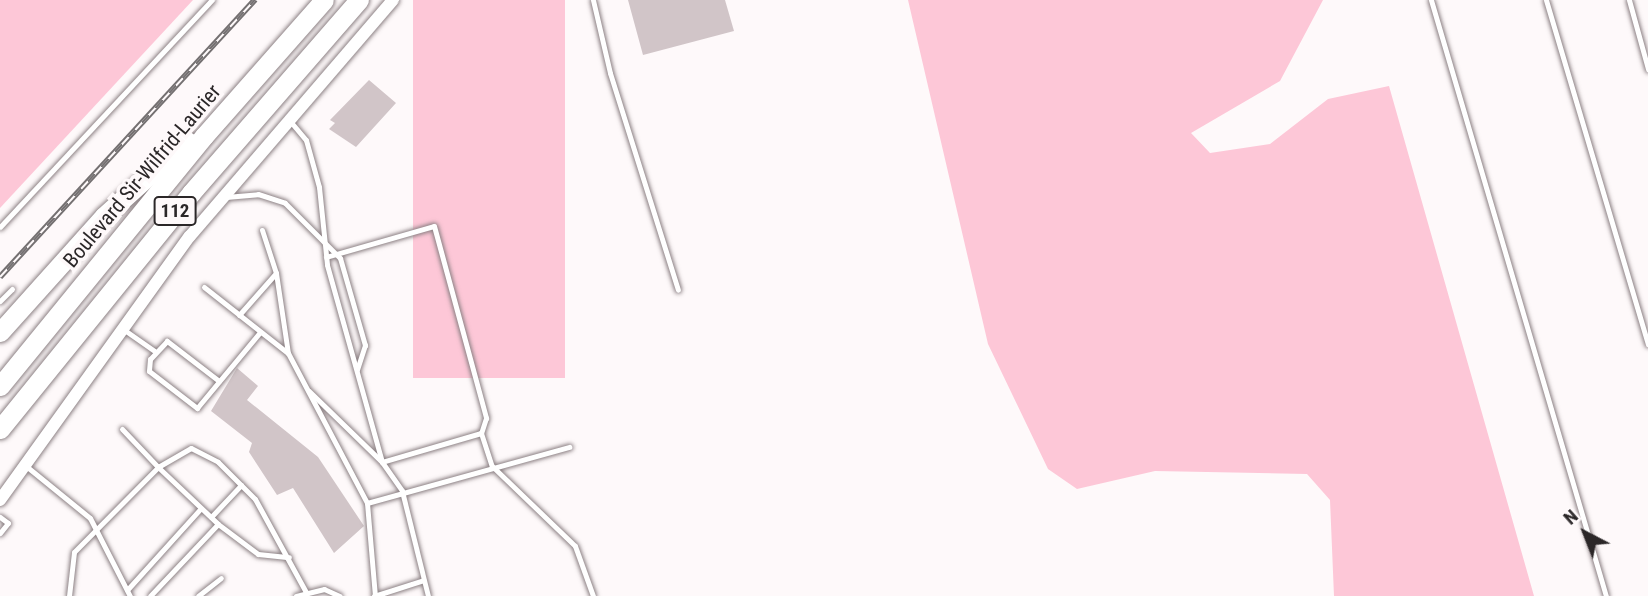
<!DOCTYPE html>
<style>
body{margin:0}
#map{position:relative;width:1648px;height:596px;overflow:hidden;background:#fef9fa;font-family:"Roboto Condensed",sans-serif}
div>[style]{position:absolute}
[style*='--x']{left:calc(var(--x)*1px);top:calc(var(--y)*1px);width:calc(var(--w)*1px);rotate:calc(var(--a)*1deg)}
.green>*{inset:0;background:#fdc7d7;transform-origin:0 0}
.building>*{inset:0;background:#d1c5c8}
.roads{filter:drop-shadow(0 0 2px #8c8184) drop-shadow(0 0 2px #8c8184)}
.service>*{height:5px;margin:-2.5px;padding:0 2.5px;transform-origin:2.5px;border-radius:2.5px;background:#fff}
.tertiary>*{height:12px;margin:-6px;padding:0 6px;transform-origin:6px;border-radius:6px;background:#fff}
.motorway>*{height:19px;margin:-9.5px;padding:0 9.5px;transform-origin:9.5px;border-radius:9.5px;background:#fff}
.rail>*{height:6px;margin-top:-3px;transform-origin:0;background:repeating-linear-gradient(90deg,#fef9fa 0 10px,#747071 0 20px);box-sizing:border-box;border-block:2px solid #747071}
span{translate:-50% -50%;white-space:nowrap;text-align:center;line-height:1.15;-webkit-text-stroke:7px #fef9fa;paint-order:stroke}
.shield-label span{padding:2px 5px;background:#fef9fa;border:2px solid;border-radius:5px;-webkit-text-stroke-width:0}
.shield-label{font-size:19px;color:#2b2728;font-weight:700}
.street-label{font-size:21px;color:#2b2728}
.north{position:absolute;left:1550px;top:498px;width:70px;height:70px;-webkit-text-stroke:5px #fef9fa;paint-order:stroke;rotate:318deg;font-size:19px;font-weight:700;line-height:28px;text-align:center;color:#2b2728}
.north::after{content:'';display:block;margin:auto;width:24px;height:32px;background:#2b2728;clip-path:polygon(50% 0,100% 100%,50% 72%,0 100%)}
</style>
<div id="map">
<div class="green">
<div style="clip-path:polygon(0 0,193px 0,0 208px)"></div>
<div style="left:413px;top:0;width:152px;height:378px"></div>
<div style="clip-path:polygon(908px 0,1323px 0,1280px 81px,1191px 133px,1210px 153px,1270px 144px,1328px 99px,1389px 86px,1534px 596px,1334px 596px,1330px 500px,1307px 474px,1155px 471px,1077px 489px,1048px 469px,988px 344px)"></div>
</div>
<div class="building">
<div style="clip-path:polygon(628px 0,725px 0,734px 31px,643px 55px)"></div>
<div style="clip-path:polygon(369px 80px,396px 103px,356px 147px,329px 129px,335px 123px,330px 120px)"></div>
<div style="clip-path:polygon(237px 368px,258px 386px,247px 400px,318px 457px,364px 526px,334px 553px,293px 488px,277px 495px,249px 452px,252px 443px,211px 411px)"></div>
</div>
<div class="roads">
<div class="service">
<div style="--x:593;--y:0;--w:75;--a:76.9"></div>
<div style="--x:610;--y:73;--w:227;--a:72.6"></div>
<div style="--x:1431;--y:0;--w:621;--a:73.64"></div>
<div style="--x:1546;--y:0;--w:359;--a:73.5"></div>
<div style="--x:1629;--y:0;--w:72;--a:74.6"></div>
<div style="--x:290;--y:121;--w:25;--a:50"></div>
<div style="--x:306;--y:140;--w:49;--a:74.5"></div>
<div style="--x:319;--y:187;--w:78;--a:84.1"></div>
<div style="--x:327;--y:265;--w:205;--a:74.4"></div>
<div style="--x:226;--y:197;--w:32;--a:-5"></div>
<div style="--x:258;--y:194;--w:28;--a:18"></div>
<div style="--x:285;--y:203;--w:78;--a:45"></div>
<div style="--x:340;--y:258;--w:91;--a:74"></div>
<div style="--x:365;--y:345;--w:26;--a:108"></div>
<div style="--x:0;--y:227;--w:311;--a:-47"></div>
<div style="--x:262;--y:230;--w:45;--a:72"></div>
<div style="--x:326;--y:257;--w:112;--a:-16"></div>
<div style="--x:434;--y:226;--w:199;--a:74.8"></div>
<div style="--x:486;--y:418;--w:16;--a:108"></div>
<div style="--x:481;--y:433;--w:103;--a:163.7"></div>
<div style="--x:204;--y:287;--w:107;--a:38.2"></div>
<div style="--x:288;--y:353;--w:170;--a:62.2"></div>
<div style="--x:367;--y:503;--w:210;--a:-15.5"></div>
<div style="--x:0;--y:301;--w:17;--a:-45"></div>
<div style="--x:239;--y:315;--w:56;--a:-48.6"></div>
<div style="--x:276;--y:273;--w:81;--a:81.5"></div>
<div style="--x:123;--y:329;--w:38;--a:35"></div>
<div style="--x:219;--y:381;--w:66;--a:-142.4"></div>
<div style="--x:167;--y:341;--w:25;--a:133"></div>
<div style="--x:150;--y:359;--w:12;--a:95"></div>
<div style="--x:149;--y:371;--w:61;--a:37.6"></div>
<div style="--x:197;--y:408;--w:99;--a:-50.3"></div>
<div style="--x:309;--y:391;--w:102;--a:44.2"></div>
<div style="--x:382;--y:462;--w:35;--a:55"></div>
<div style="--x:402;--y:491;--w:108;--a:76.1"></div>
<div style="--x:122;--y:429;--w:52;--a:46.5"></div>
<div style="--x:158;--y:467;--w:38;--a:-30"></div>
<div style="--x:191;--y:448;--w:30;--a:27"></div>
<div style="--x:218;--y:462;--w:52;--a:45"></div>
<div style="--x:255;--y:499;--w:106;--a:61.3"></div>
<div style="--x:481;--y:433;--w:35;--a:72"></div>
<div style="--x:492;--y:466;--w:115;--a:43.9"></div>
<div style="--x:575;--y:546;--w:53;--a:70.2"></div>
<div style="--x:26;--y:466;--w:82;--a:39.1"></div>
<div style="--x:90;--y:518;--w:88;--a:62.9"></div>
<div style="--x:367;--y:503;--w:93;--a:85.1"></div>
<div style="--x:0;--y:517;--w:10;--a:37"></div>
<div style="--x:8;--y:523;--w:13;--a:129"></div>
<div style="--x:211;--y:517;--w:44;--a:-46.8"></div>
<div style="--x:218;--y:524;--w:50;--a:36.9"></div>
<div style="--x:258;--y:554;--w:31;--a:6"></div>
<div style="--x:127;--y:590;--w:110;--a:-47.9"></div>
<div style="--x:69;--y:596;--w:44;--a:-83.5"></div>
<div style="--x:74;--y:552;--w:120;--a:-45.3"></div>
<div style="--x:158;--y:467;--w:83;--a:43.5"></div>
<div style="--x:218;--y:524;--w:99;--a:133.4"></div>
<div style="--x:198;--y:596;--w:29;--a:-38"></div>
<div style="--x:296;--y:596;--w:29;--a:-14"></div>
<div style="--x:324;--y:589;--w:17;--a:24"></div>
<div style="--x:374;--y:596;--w:52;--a:-17.7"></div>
</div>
<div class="tertiary">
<div style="--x:0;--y:500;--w:325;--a:-54.3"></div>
<div style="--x:190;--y:236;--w:311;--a:-49.3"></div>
</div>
<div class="motorway">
<div style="--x:0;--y:332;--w:156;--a:-48.1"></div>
<div style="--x:104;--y:216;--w:112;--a:-42.1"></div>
<div style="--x:0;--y:386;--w:323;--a:-50.8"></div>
<div style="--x:204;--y:136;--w:181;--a:-48.6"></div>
<div style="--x:0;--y:429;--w:304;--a:-51"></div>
<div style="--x:191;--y:193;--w:256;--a:-49"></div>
</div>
</div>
<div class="rail">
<div style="--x:0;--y:277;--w:377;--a:-47.4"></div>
</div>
<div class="shield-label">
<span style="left:175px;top:211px">112</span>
</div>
<div class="street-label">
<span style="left:142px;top:176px;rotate:-50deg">Boulevard Sir-Wilfrid-Laurier</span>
</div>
<div class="north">N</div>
</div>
